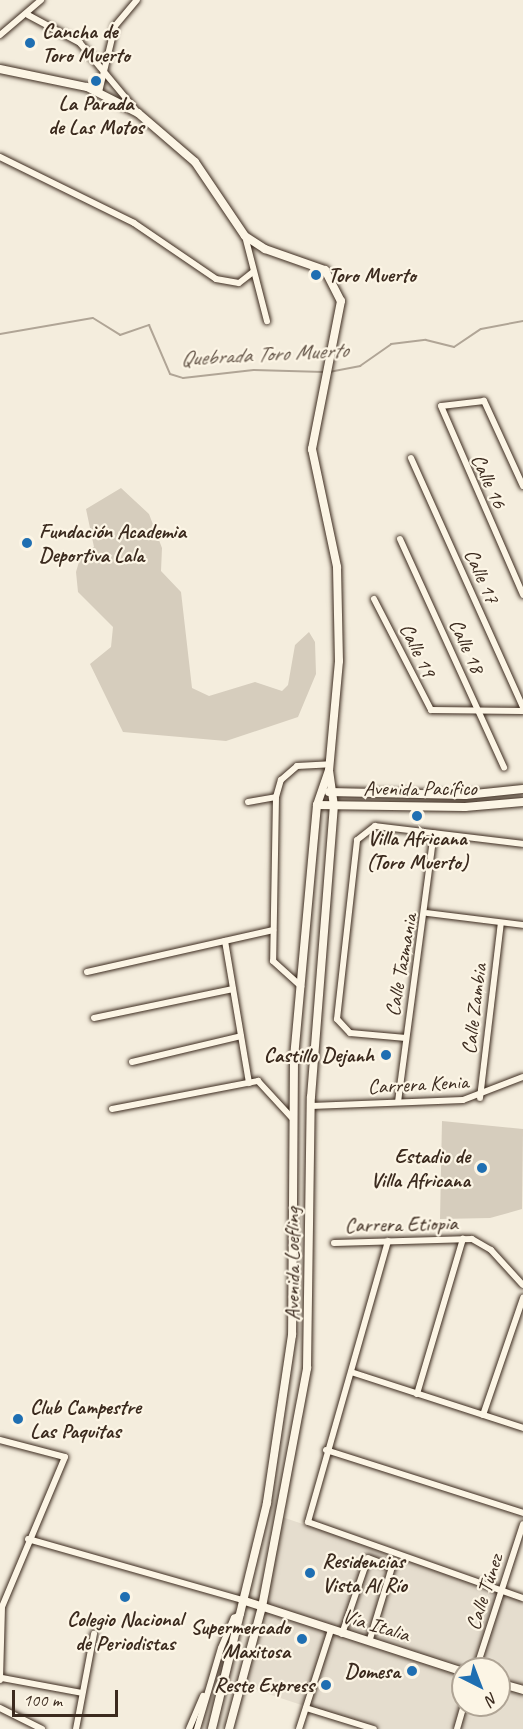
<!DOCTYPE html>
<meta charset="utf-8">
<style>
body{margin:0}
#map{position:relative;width:523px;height:1729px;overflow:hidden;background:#f4eddd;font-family:Caveat,sans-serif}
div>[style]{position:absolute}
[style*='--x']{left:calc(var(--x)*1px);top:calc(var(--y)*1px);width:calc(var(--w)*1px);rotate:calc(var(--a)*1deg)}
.built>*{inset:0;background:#e5ddce}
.green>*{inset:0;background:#d6cdbd}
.stream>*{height:2px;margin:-1px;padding:0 1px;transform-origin:1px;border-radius:1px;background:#b0a596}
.roads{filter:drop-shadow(0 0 2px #3b2a1e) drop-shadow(0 0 2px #3b2a1e)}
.street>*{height:6px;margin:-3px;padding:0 3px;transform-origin:3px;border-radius:3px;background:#fcf5e5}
.secondary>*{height:8px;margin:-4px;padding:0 4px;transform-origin:4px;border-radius:4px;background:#fcf5e5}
.dots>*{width:16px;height:16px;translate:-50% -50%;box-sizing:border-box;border:3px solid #fcf5e5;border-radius:50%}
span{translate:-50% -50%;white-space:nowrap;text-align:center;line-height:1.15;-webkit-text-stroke:4.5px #fcf5e5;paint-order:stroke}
.poi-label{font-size:21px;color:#3b2a1e;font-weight:700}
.left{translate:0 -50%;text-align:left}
.right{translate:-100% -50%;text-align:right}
.street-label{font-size:21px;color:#3b2a1e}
.water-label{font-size:22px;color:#645548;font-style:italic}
.north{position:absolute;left:451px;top:1657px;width:60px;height:60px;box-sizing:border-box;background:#fcf5e5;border:2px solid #afa495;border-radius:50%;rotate:138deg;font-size:16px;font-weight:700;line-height:24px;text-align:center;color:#3b2a1e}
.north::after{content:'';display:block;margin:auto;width:21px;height:27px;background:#1f6fb2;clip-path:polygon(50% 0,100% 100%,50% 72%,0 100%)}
.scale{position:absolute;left:12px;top:1690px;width:106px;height:27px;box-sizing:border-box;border:3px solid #3b2a1e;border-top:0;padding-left:8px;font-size:18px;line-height:21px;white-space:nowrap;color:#3b2a1e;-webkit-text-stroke:4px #fcf5e5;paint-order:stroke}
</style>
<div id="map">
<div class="built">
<div style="clip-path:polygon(evenodd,279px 1516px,523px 1598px,523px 1729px,374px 1729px,241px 1685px,279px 1516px,463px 1669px,499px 1669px,499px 1705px,463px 1705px,463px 1669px)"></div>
</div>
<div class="green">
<div style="clip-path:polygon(121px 488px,149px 514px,162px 548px,161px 571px,181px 592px,192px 688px,209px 696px,255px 682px,282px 691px,288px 685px,295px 645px,309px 632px,315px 642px,316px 674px,298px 717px,226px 741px,123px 732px,90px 664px,111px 647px,113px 627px,78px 592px,76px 572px,80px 558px,94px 547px,86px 509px)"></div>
<div style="clip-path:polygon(442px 1121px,523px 1129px,522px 1209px,490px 1218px,440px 1219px)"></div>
</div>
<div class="stream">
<div style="--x:0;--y:334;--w:94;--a:-9.8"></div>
<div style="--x:93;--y:318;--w:32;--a:32"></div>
<div style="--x:120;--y:335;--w:31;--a:-19"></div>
<div style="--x:149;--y:325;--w:53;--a:66.8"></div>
<div style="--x:170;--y:374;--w:14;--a:17"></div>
<div style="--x:183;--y:378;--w:71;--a:-6.4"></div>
<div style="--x:254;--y:370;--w:70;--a:1.6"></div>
<div style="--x:329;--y:372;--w:32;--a:-11"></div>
<div style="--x:360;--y:366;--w:38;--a:-35"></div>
<div style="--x:391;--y:344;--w:35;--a:-7"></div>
<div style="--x:426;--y:340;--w:29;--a:14"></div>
<div style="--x:454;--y:347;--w:32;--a:-34"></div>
<div style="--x:481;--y:329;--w:43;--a:-10.8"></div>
</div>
<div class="roads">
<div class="street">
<div style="--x:28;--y:15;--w:59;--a:28.3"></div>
<div style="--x:80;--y:43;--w:86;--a:50.2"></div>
<div style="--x:0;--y:35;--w:54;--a:-40.5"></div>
<div style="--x:99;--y:92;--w:68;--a:-76.4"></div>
<div style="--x:115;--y:26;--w:34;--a:-50"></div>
<div style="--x:0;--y:157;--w:149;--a:26.2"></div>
<div style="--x:134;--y:223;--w:99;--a:34.3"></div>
<div style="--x:216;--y:279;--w:23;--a:10"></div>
<div style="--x:239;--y:283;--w:18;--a:-38"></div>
<div style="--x:245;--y:236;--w:88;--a:75.5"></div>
<div style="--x:411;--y:458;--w:273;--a:65.8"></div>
<div style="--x:523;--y:486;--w:94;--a:-114.6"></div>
<div style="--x:484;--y:401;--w:43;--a:173.4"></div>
<div style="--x:441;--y:406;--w:206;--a:66.5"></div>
<div style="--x:400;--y:539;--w:251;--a:65.5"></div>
<div style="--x:374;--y:599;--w:125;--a:62.8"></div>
<div style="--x:431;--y:710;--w:92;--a:0.6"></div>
<div style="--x:276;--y:797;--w:164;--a:91"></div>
<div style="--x:273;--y:961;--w:38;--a:42"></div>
<div style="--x:248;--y:802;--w:28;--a:-10"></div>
<div style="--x:276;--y:797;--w:18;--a:-74"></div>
<div style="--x:281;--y:780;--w:21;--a:-41"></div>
<div style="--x:297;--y:766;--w:33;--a:-3"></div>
<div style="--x:427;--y:913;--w:97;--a:7.1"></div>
<div style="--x:225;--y:941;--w:144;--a:80.4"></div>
<div style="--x:87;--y:972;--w:191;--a:-12.7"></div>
<div style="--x:94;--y:1018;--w:142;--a:-11.8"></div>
<div style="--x:406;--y:1038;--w:56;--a:-174.9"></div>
<div style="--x:350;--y:1033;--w:19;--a:-133"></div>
<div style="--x:337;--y:1019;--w:180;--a:-83.6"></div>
<div style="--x:357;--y:840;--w:23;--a:-38"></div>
<div style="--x:375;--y:826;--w:149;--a:6.9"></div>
<div style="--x:132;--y:1062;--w:112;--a:-13.4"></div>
<div style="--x:480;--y:1098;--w:176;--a:-83.2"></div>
<div style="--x:398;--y:1102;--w:271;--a:-82.4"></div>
<div style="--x:311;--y:1106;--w:152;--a:-2.3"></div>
<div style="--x:463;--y:1100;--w:64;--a:-21"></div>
<div style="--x:112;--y:1109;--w:149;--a:-10.9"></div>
<div style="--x:258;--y:1081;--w:52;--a:47.4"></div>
<div style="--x:388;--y:1241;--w:292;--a:105.9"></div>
<div style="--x:308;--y:1522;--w:228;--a:19.5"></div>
<div style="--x:334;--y:1243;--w:138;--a:-1.7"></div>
<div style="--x:472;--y:1239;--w:22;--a:30"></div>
<div style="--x:491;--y:1250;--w:47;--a:47.6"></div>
<div style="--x:351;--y:1372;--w:181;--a:18"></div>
<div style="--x:417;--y:1394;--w:162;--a:-73.5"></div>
<div style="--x:483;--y:1415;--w:124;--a:-71.1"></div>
<div style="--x:0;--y:1440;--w:67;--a:14.7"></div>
<div style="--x:65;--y:1457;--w:163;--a:112.8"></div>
<div style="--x:2;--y:1607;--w:73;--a:91.6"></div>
<div style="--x:326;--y:1450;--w:207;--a:17.7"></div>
<div style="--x:28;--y:1539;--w:226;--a:15.9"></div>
<div style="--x:342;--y:1634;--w:80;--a:-71.1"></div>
<div style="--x:368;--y:1558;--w:26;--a:21"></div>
<div style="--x:392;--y:1567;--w:78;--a:107"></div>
<div style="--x:476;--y:1669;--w:152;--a:-72"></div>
<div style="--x:2;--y:1678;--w:81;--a:10.6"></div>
<div style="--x:0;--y:1708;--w:47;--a:26.6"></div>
<div style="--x:306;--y:1708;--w:71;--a:17.2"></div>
<div style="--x:76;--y:1729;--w:97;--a:-79.3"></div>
<div style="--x:189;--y:1729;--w:36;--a:-67"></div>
<div style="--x:197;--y:1729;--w:84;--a:-73.5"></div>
<div style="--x:221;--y:1648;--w:33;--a:-67"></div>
<div style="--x:234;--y:1618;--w:8;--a:-30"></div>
<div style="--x:299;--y:1729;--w:104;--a:-72.1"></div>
<div style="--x:457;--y:1729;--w:25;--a:-74"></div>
</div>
<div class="secondary">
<div style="--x:0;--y:69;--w:89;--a:11.7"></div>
<div style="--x:87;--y:87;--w:57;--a:27"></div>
<div style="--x:138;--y:113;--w:75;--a:40.7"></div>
<div style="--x:195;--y:162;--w:89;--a:56"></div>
<div style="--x:245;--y:236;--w:24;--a:33"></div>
<div style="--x:265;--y:249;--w:64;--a:19.3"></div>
<div style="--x:325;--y:270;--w:35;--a:63"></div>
<div style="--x:341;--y:301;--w:151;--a:101.1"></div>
<div style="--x:312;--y:449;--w:121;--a:78"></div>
<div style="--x:337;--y:567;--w:94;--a:88.8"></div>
<div style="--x:339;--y:661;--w:109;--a:95.2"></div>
<div style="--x:329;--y:770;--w:37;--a:109"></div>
<div style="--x:317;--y:805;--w:256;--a:95.2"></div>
<div style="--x:294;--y:1060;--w:275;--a:90.4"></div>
<div style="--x:292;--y:1335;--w:170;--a:98.5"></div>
<div style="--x:267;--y:1503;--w:233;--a:103.7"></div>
<div style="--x:329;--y:792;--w:136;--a:1.3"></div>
<div style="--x:465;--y:795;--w:58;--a:-5.9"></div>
<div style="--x:317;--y:805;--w:148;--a:0.8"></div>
<div style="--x:465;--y:807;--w:58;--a:-4.9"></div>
<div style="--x:245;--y:1601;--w:229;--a:18"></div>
<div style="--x:499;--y:1683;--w:25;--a:16"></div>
<div style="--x:229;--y:1729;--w:126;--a:-74.9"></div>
<div style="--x:262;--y:1607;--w:243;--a:-79.3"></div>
<div style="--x:307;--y:1368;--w:271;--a:-89.2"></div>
<div style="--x:311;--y:1097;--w:292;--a:-85.5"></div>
<div style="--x:334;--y:806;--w:35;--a:-98"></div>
</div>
</div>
<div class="dots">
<div style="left:30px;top:43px;background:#1f6fb2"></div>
<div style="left:96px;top:81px;background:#1f6fb2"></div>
<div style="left:316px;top:275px;background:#1f6fb2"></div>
<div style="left:27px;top:543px;background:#1f6fb2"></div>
<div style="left:417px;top:816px;background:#1f6fb2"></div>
<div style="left:386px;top:1055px;background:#1f6fb2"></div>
<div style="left:482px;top:1168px;background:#1f6fb2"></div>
<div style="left:18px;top:1419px;background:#1f6fb2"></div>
<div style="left:310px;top:1573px;background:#1f6fb2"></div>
<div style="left:125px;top:1597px;background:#1f6fb2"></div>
<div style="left:302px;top:1639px;background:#1f6fb2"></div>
<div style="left:412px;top:1671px;background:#1f6fb2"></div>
<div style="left:326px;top:1685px;background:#1f6fb2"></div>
</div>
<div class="poi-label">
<span class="left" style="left:42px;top:43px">Cancha de<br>Toro Muerto</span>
<span style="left:96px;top:115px">La Parada<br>de Las Motos</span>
<span class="left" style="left:328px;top:275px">Toro Muerto</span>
<span class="left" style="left:39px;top:543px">Fundación Academia<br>Deportiva Lala</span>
<span style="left:417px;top:850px">Villa Africana<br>(Toro Muerto)</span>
<span class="right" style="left:374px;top:1055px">Castillo Dejanh</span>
<span class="right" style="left:470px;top:1168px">Estadio de<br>Villa Africana</span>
<span class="left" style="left:30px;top:1419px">Club Campestre<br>Las Paquitas</span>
<span class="left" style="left:322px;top:1573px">Residencias<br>Vista Al Río</span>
<span style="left:125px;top:1631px">Colegio Nacional<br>de Periodistas</span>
<span class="right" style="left:290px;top:1639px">Supermercado<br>Maxitosa</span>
<span class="right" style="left:400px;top:1671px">Domesa</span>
<span class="right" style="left:314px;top:1685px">Reste Express</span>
</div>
<div class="street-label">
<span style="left:489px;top:481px;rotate:65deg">Calle 16</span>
<span style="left:482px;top:576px;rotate:66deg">Calle 17</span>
<span style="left:467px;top:646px;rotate:65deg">Calle 18</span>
<span style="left:418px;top:650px;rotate:64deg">Calle 19</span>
<span style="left:420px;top:788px">Avenida Pacífico</span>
<span style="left:401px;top:965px;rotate:-80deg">Calle Tazmania</span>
<span style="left:474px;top:1009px;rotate:-83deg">Calle Zambia</span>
<span style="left:418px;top:1084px;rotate:-3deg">Carrera Kenia</span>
<span style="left:401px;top:1224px;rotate:-1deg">Carrera Etiopia</span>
<span style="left:292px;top:1264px;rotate:-90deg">Avenida Loefling</span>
<span style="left:484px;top:1592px;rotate:-72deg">Calle Túnez</span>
<span style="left:376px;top:1625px;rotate:17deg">Vía Italia</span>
</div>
<div class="water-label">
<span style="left:264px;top:355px;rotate:-3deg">Quebrada Toro Muerto</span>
</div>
<div class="north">N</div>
<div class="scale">100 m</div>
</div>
